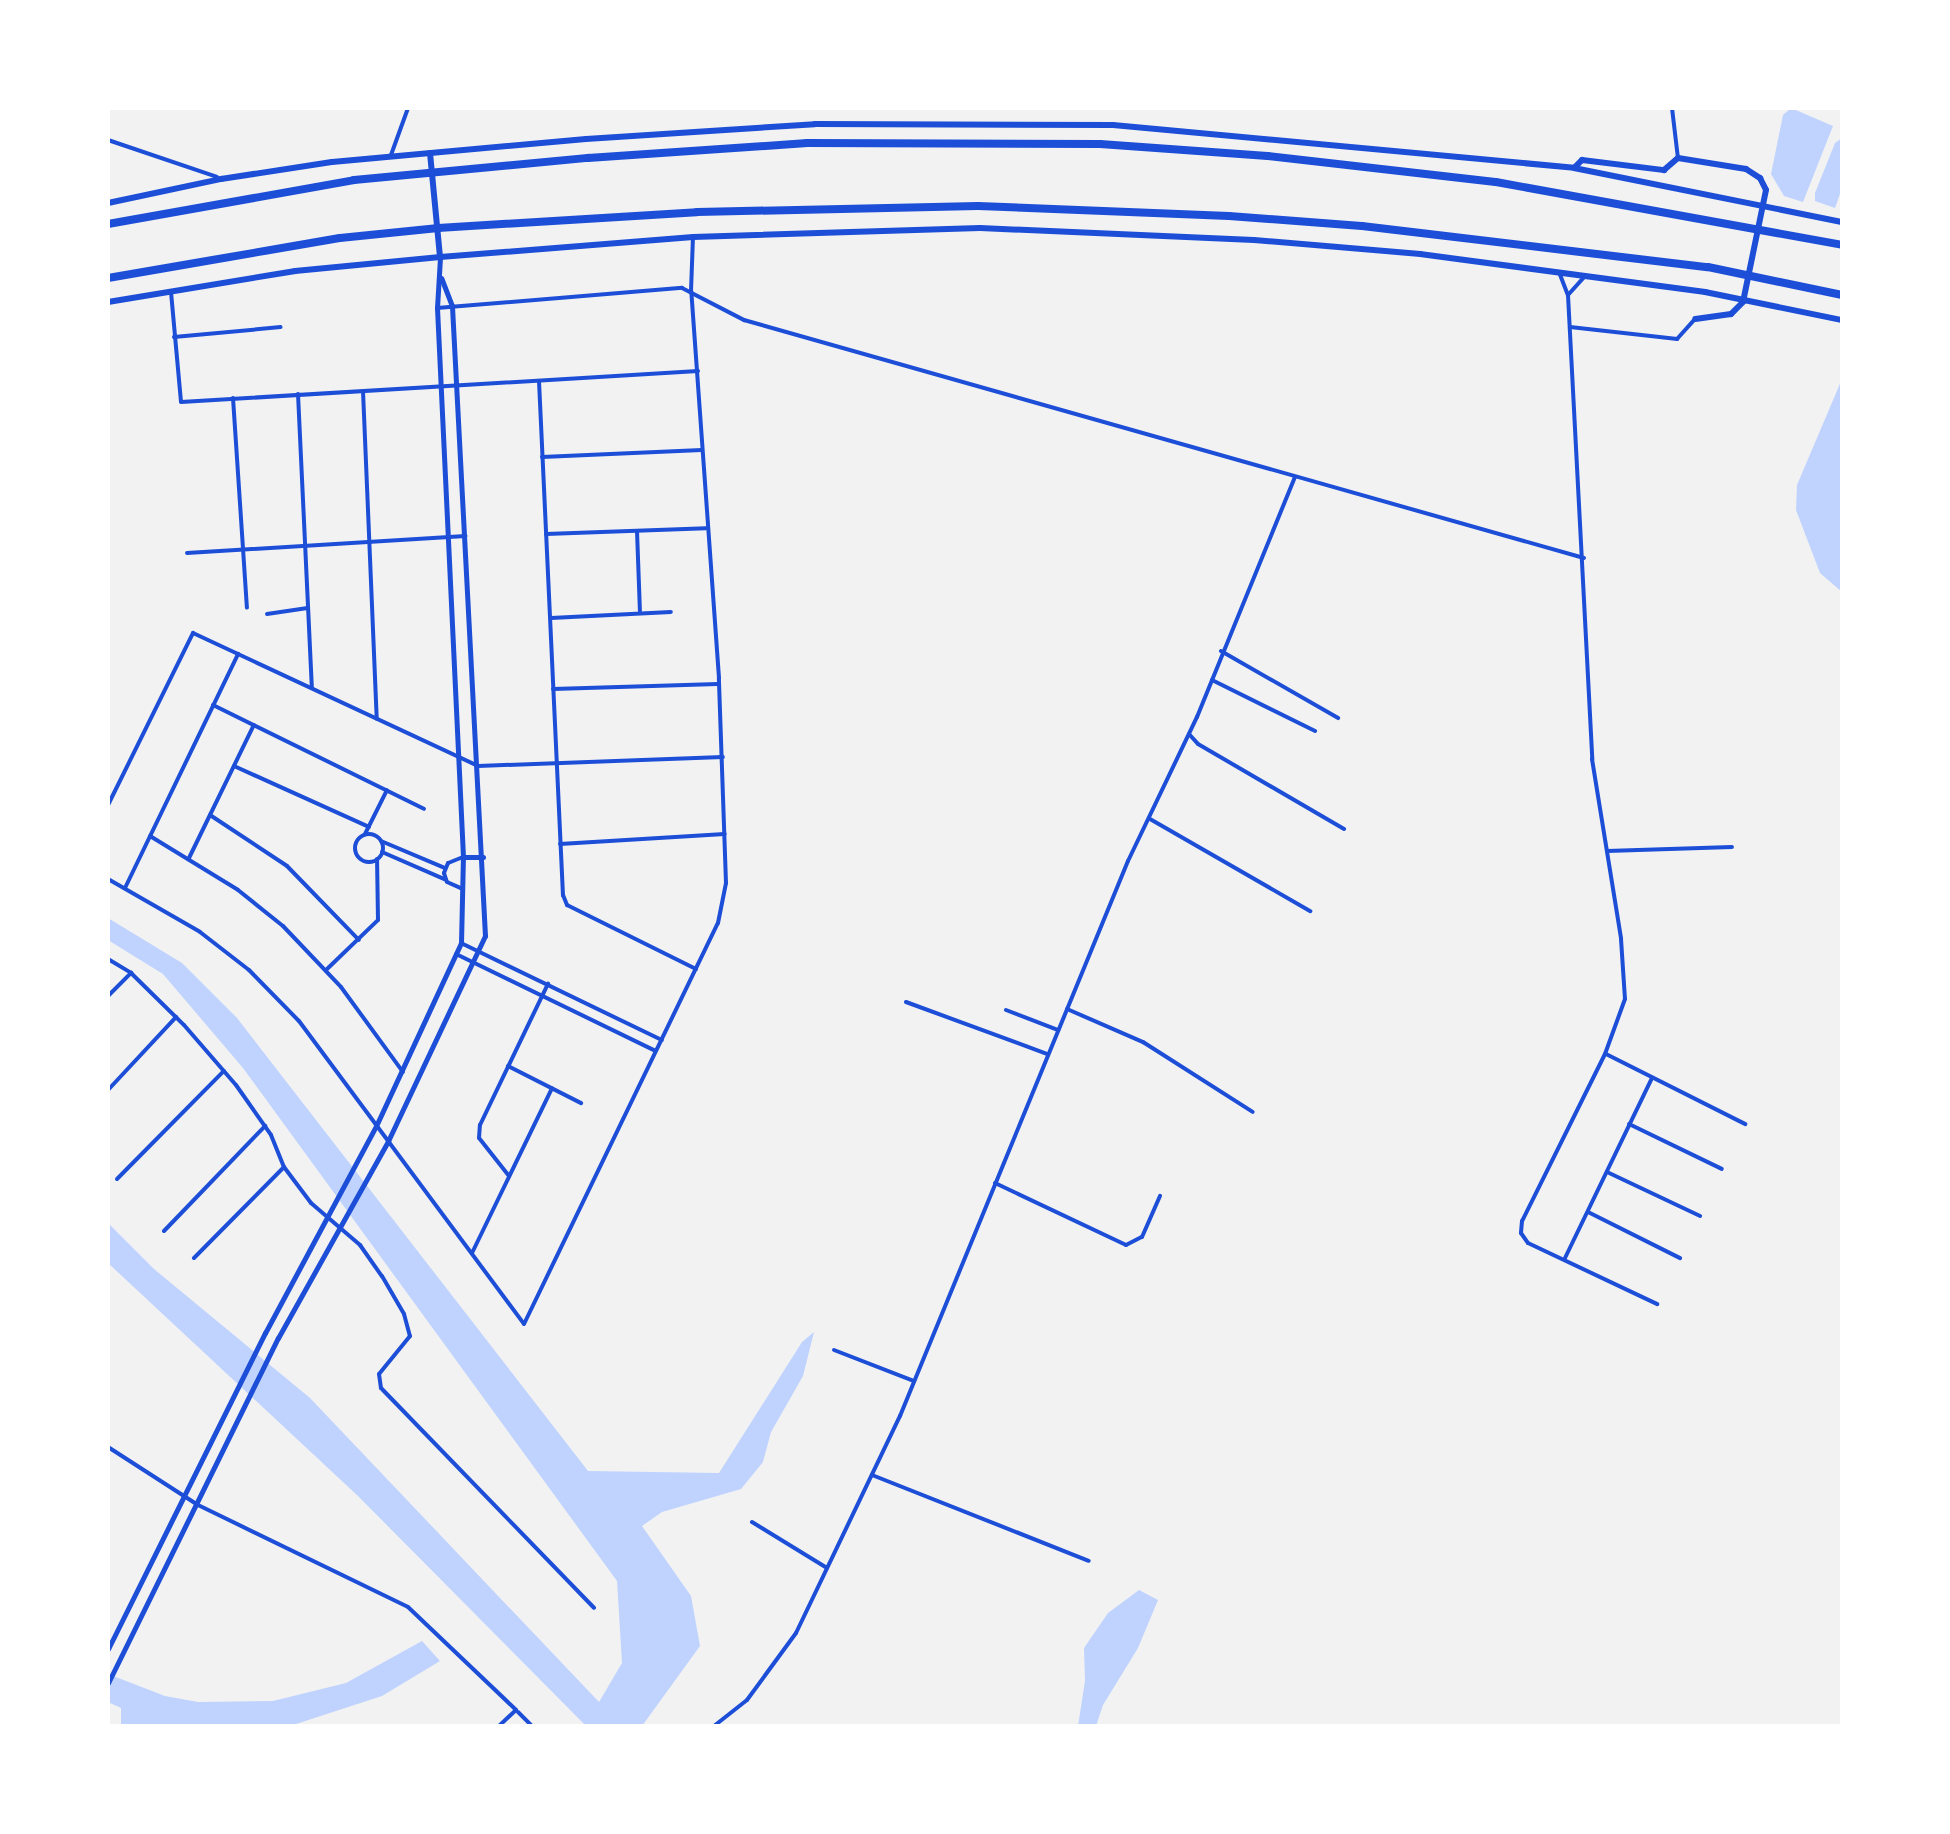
<!DOCTYPE html>
<style>
body{margin:0}
#map{position:relative;width:1950px;height:1834px;overflow:hidden;background:#f2f2f2;font-family:"Roboto Condensed",sans-serif}
div>[style]{position:absolute}
[style*='--x']{left:calc(var(--x)*1px);top:calc(var(--y)*1px);width:calc(var(--w)*1px);rotate:calc(var(--a)*1deg)}
.water>*{inset:0;background:#bfd3fe}
.minor>*{height:4px;margin:-2px;padding:0 2px;transform-origin:2px;border-radius:2px;background:#1d4ed8}
.minor>.ring{margin:-2px;padding:0;box-sizing:content-box;background:none;border:4px solid #1d4ed8;border-radius:50%}
.tertiary>*{height:5px;margin:-2.5px;padding:0 2.5px;transform-origin:2.5px;border-radius:2.5px;background:#1d4ed8}
.primary>*{height:6px;margin:-3px;padding:0 3px;transform-origin:3px;border-radius:3px;background:#1d4ed8}
.trunk>*{height:8px;margin:-4px;padding:0 4px;transform-origin:4px;border-radius:4px;background:#1d4ed8}
span{translate:-50% -50%;white-space:nowrap;text-align:center;line-height:1.15;-webkit-text-stroke:10px #fff;paint-order:stroke}
.frame{position:absolute;inset:0;border:110px solid #fff;pointer-events:none}
</style>
<div id="map">
<div class="water">
<div style="clip-path:polygon(1791px 108px,1833px 126px,1803px 202px,1784px 196px,1771px 174px,1783px 115px)"></div>
<div style="clip-path:polygon(1842px 138px,1842px 188px,1835px 208px,1815px 201px,1815px 193px,1835px 143px)"></div>
<div style="clip-path:polygon(1842px 379px,1842px 592px,1820px 573px,1796px 510px,1797px 485px)"></div>
<div style="clip-path:polygon(108px 918px,182px 963px,237px 1018px,588px 1471px,719px 1473px,802px 1342px,814px 1332px,803px 1376px,771px 1432px,763px 1462px,741px 1489px,662px 1512px,642px 1526px,691px 1596px,700px 1646px,642px 1726px,586px 1726px,358px 1496px,108px 1263px,108px 1223px,154px 1269px,310px 1398px,599px 1702px,622px 1663px,617px 1581px,243px 1068px,163px 974px,108px 940px)"></div>
<div style="clip-path:polygon(1139px 1590px,1158px 1600px,1138px 1648px,1103px 1705px,1096px 1726px,1078px 1726px,1085px 1681px,1084px 1648px,1108px 1613px)"></div>
<div style="clip-path:polygon(422px 1641px,440px 1661px,382px 1696px,290px 1726px,121px 1726px,121px 1708px,108px 1702px,108px 1674px,165px 1696px,198px 1702px,273px 1701px,346px 1683px)"></div>
</div>
<div class="minor">
<div style="--x:1672;--y:108;--w:50;--a:83.2"></div>
<div style="--x:108;--y:140;--w:115;--a:18.7"></div>
<div style="--x:391;--y:155;--w:50;--a:-70.1"></div>
<div style="--x:1559;--y:272;--w:25;--a:69"></div>
<div style="--x:1568;--y:295;--w:465;--a:87"></div>
<div style="--x:1592;--y:759;--w:182;--a:80.8"></div>
<div style="--x:1621;--y:939;--w:60;--a:86.2"></div>
<div style="--x:1625;--y:999;--w:59;--a:110"></div>
<div style="--x:1605;--y:1054;--w:186;--a:116.4"></div>
<div style="--x:1522;--y:1221;--w:12;--a:95"></div>
<div style="--x:1521;--y:1233;--w:12;--a:55"></div>
<div style="--x:1528;--y:1243;--w:143;--a:25.3"></div>
<div style="--x:171;--y:292;--w:110;--a:84.8"></div>
<div style="--x:181;--y:402;--w:518;--a:-3.43"></div>
<div style="--x:1568;--y:295;--w:25;--a:-48"></div>
<div style="--x:437;--y:308;--w:246;--a:-4.7"></div>
<div style="--x:682;--y:288;--w:70;--a:27.3"></div>
<div style="--x:744;--y:320;--w:873;--a:15.82"></div>
<div style="--x:1570;--y:327;--w:108;--a:6.4"></div>
<div style="--x:1677;--y:339;--w:27;--a:-48"></div>
<div style="--x:174;--y:337;--w:107;--a:-5.3"></div>
<div style="--x:539;--y:381;--w:515;--a:87.33"></div>
<div style="--x:563;--y:895;--w:11;--a:68"></div>
<div style="--x:567;--y:905;--w:144;--a:26.4"></div>
<div style="--x:363;--y:391;--w:328;--a:87.6"></div>
<div style="--x:298;--y:394;--w:293;--a:87.3"></div>
<div style="--x:233;--y:398;--w:210;--a:86.2"></div>
<div style="--x:542;--y:457;--w:160;--a:-2.5"></div>
<div style="--x:637;--y:531;--w:80;--a:87.9"></div>
<div style="--x:546;--y:534;--w:160;--a:-2.1"></div>
<div style="--x:187;--y:553;--w:279;--a:-3.5"></div>
<div style="--x:267;--y:614;--w:41;--a:-8.3"></div>
<div style="--x:551;--y:618;--w:120;--a:-2.9"></div>
<div style="--x:1221;--y:651;--w:135;--a:29.8"></div>
<div style="--x:1212;--y:680;--w:115;--a:26.3"></div>
<div style="--x:553;--y:689;--w:165;--a:-1.7"></div>
<div style="--x:213;--y:705;--w:235;--a:26.2"></div>
<div style="--x:1189;--y:734;--w:13;--a:48"></div>
<div style="--x:1198;--y:744;--w:169;--a:30.2"></div>
<div style="--x:234;--y:766;--w:148;--a:24.3"></div>
<div style="--x:108;--y:805;--w:192;--a:-63.7"></div>
<div style="--x:193;--y:633;--w:315;--a:25"></div>
<div style="--x:478;--y:766;--w:245;--a:-2.1"></div>
<div style="--x:210;--y:815;--w:92;--a:33.5"></div>
<div style="--x:287;--y:866;--w:103;--a:45.8"></div>
<div style="--x:1150;--y:819;--w:185;--a:29.9"></div>
<div style="--x:365;--y:834;--w:49;--a:-63.4"></div>
<div class="ring" style="left:355px;top:834px;width:24px;height:24px"></div>
<div style="--x:150;--y:836;--w:103;--a:31.5"></div>
<div style="--x:238;--y:890;--w:58;--a:38.7"></div>
<div style="--x:283;--y:926;--w:84;--a:46.4"></div>
<div style="--x:341;--y:987;--w:105;--a:53.9"></div>
<div style="--x:381;--y:841;--w:69;--a:22.9"></div>
<div style="--x:560;--y:844;--w:165;--a:-3.5"></div>
<div style="--x:1607;--y:851;--w:125;--a:-1.8"></div>
<div style="--x:382;--y:852;--w:68;--a:23.5"></div>
<div style="--x:463;--y:857;--w:16;--a:158"></div>
<div style="--x:448;--y:863;--w:11;--a:112"></div>
<div style="--x:444;--y:873;--w:9;--a:72"></div>
<div style="--x:447;--y:882;--w:17;--a:24"></div>
<div style="--x:189;--y:858;--w:148;--a:-64"></div>
<div style="--x:108;--y:879;--w:106;--a:29.9"></div>
<div style="--x:200;--y:932;--w:62;--a:37.8"></div>
<div style="--x:249;--y:970;--w:71;--a:45.6"></div>
<div style="--x:299;--y:1021;--w:377;--a:53.4"></div>
<div style="--x:524;--y:1324;--w:445;--a:-64.2"></div>
<div style="--x:718;--y:923;--w:41;--a:-78.7"></div>
<div style="--x:726;--y:883;--w:205;--a:-92"></div>
<div style="--x:719;--y:678;--w:388;--a:-94.1"></div>
<div style="--x:691;--y:291;--w:54;--a:-87.9"></div>
<div style="--x:125;--y:888;--w:260;--a:-64.2"></div>
<div style="--x:461;--y:943;--w:223;--a:25.8"></div>
<div style="--x:456;--y:954;--w:220;--a:25.9"></div>
<div style="--x:108;--y:959;--w:27;--a:31"></div>
<div style="--x:131;--y:973;--w:74;--a:44.5"></div>
<div style="--x:184;--y:1025;--w:79;--a:49.1"></div>
<div style="--x:236;--y:1085;--w:61;--a:55"></div>
<div style="--x:271;--y:1135;--w:35;--a:68"></div>
<div style="--x:284;--y:1167;--w:45;--a:53.1"></div>
<div style="--x:311;--y:1203;--w:65;--a:40.6"></div>
<div style="--x:360;--y:1245;--w:38;--a:55"></div>
<div style="--x:382;--y:1276;--w:44;--a:59.9"></div>
<div style="--x:404;--y:1314;--w:23;--a:75"></div>
<div style="--x:410;--y:1336;--w:49;--a:129.2"></div>
<div style="--x:379;--y:1374;--w:14;--a:82"></div>
<div style="--x:381;--y:1388;--w:306;--a:45.9"></div>
<div style="--x:326;--y:970;--w:72;--a:-43.9"></div>
<div style="--x:378;--y:920;--w:61;--a:-90.9"></div>
<div style="--x:108;--y:996;--w:33;--a:-45"></div>
<div style="--x:906;--y:1002;--w:150;--a:20.2"></div>
<div style="--x:1067;--y:1009;--w:83;--a:23.5"></div>
<div style="--x:1143;--y:1042;--w:130;--a:32.5"></div>
<div style="--x:1006;--y:1010;--w:56;--a:21"></div>
<div style="--x:1606;--y:1054;--w:156;--a:26.7"></div>
<div style="--x:508;--y:1066;--w:82;--a:26.9"></div>
<div style="--x:108;--y:1090;--w:100;--a:-47"></div>
<div style="--x:1629;--y:1124;--w:103;--a:25.8"></div>
<div style="--x:1607;--y:1172;--w:103;--a:25.3"></div>
<div style="--x:509;--y:1176;--w:48;--a:-128.3"></div>
<div style="--x:479;--y:1138;--w:13;--a:-86"></div>
<div style="--x:480;--y:1125;--w:157;--a:-64.3"></div>
<div style="--x:117;--y:1179;--w:152;--a:-45.3"></div>
<div style="--x:995;--y:1183;--w:145;--a:25.3"></div>
<div style="--x:1126;--y:1245;--w:18;--a:-27"></div>
<div style="--x:1142;--y:1237;--w:45;--a:-66.3"></div>
<div style="--x:1588;--y:1212;--w:103;--a:26.6"></div>
<div style="--x:164;--y:1231;--w:146;--a:-46.1"></div>
<div style="--x:472;--y:1253;--w:183;--a:-64.1"></div>
<div style="--x:194;--y:1258;--w:128;--a:-45.3"></div>
<div style="--x:1565;--y:1258;--w:200;--a:-64.2"></div>
<div style="--x:834;--y:1350;--w:86;--a:21.2"></div>
<div style="--x:108;--y:1447;--w:107;--a:32.8"></div>
<div style="--x:198;--y:1505;--w:233;--a:25.9"></div>
<div style="--x:408;--y:1607;--w:149;--a:43.6"></div>
<div style="--x:516;--y:1710;--w:23;--a:137"></div>
<div style="--x:872;--y:1475;--w:233;--a:21.6"></div>
<div style="--x:752;--y:1522;--w:88;--a:31.5"></div>
<div style="--x:518;--y:1712;--w:20;--a:45"></div>
<div style="--x:714;--y:1726;--w:42;--a:-38.2"></div>
<div style="--x:747;--y:1700;--w:83;--a:-53.8"></div>
<div style="--x:796;--y:1633;--w:241;--a:-64.4"></div>
<div style="--x:900;--y:1416;--w:600;--a:-67.67"></div>
<div style="--x:1128;--y:861;--w:160;--a:-64.4"></div>
<div style="--x:1197;--y:717;--w:259;--a:-67.8"></div>
</div>
<div class="tertiary">
<div style="--x:463;--y:857;--w:20;--a:0"></div>
<div style="--x:108;--y:1649;--w:353;--a:-63.6"></div>
<div style="--x:265;--y:1333;--w:235;--a:-61.8"></div>
<div style="--x:376;--y:1126;--w:202;--a:-65.1"></div>
<div style="--x:461;--y:943;--w:86;--a:-88.7"></div>
<div style="--x:463;--y:857;--w:550;--a:-92.71"></div>
<div style="--x:437;--y:308;--w:51;--a:-86.6"></div>
<div style="--x:108;--y:1683;--w:385;--a:-63.8"></div>
<div style="--x:278;--y:1338;--w:226;--a:-60.8"></div>
<div style="--x:388;--y:1141;--w:227;--a:-64.7"></div>
<div style="--x:485;--y:936;--w:631;--a:-93"></div>
<div style="--x:452;--y:306;--w:30;--a:-111"></div>
</div>
<div class="primary">
<div style="--x:430;--y:153;--w:104;--a:84.5"></div>
<div style="--x:1575;--y:167;--w:10;--a:-45"></div>
<div style="--x:1582;--y:160;--w:83;--a:7"></div>
<div style="--x:1664;--y:170;--w:18;--a:-41"></div>
<div style="--x:1678;--y:158;--w:69;--a:9.2"></div>
<div style="--x:1746;--y:169;--w:17;--a:33"></div>
<div style="--x:1760;--y:178;--w:13;--a:63"></div>
<div style="--x:1766;--y:190;--w:114;--a:101.6"></div>
<div style="--x:1743;--y:302;--w:17;--a:135"></div>
<div style="--x:1731;--y:314;--w:36;--a:172"></div>
<div style="--x:108;--y:203;--w:116;--a:-12"></div>
<div style="--x:221;--y:179;--w:112;--a:-8.7"></div>
<div style="--x:332;--y:162;--w:255;--a:-5.2"></div>
<div style="--x:586;--y:139;--w:229;--a:-3.7"></div>
<div style="--x:815;--y:124;--w:298;--a:0.2"></div>
<div style="--x:1113;--y:125;--w:463;--a:5.3"></div>
<div style="--x:1574;--y:168;--w:273;--a:11.4"></div>
<div style="--x:108;--y:302;--w:190;--a:-9.4"></div>
<div style="--x:295;--y:271;--w:146;--a:-5.5"></div>
<div style="--x:440;--y:257;--w:254;--a:-4.5"></div>
<div style="--x:693;--y:237;--w:287;--a:-1.8"></div>
<div style="--x:980;--y:228;--w:274;--a:2.5"></div>
<div style="--x:1254;--y:240;--w:167;--a:4.8"></div>
<div style="--x:1420;--y:254;--w:288;--a:7.6"></div>
<div style="--x:1705;--y:292;--w:140;--a:11.6"></div>
</div>
<div class="trunk">
<div style="--x:108;--y:224;--w:250;--a:-10.1"></div>
<div style="--x:354;--y:180;--w:235;--a:-5.4"></div>
<div style="--x:588;--y:158;--w:220;--a:-3.9"></div>
<div style="--x:807;--y:143;--w:293;--a:0.2"></div>
<div style="--x:1100;--y:144;--w:168;--a:4.1"></div>
<div style="--x:1268;--y:156;--w:229;--a:6.5"></div>
<div style="--x:1496;--y:182;--w:352;--a:10.3"></div>
<div style="--x:108;--y:278;--w:235;--a:-9.8"></div>
<div style="--x:340;--y:238;--w:99;--a:-5.8"></div>
<div style="--x:438;--y:228;--w:259;--a:-3.5"></div>
<div style="--x:697;--y:212;--w:281;--a:-1.2"></div>
<div style="--x:978;--y:206;--w:251;--a:2.3"></div>
<div style="--x:1229;--y:216;--w:133;--a:4.3"></div>
<div style="--x:1362;--y:226;--w:348;--a:6.8"></div>
<div style="--x:1708;--y:267;--w:137;--a:11.8"></div>
</div>
<div class="frame"></div>
</div>
